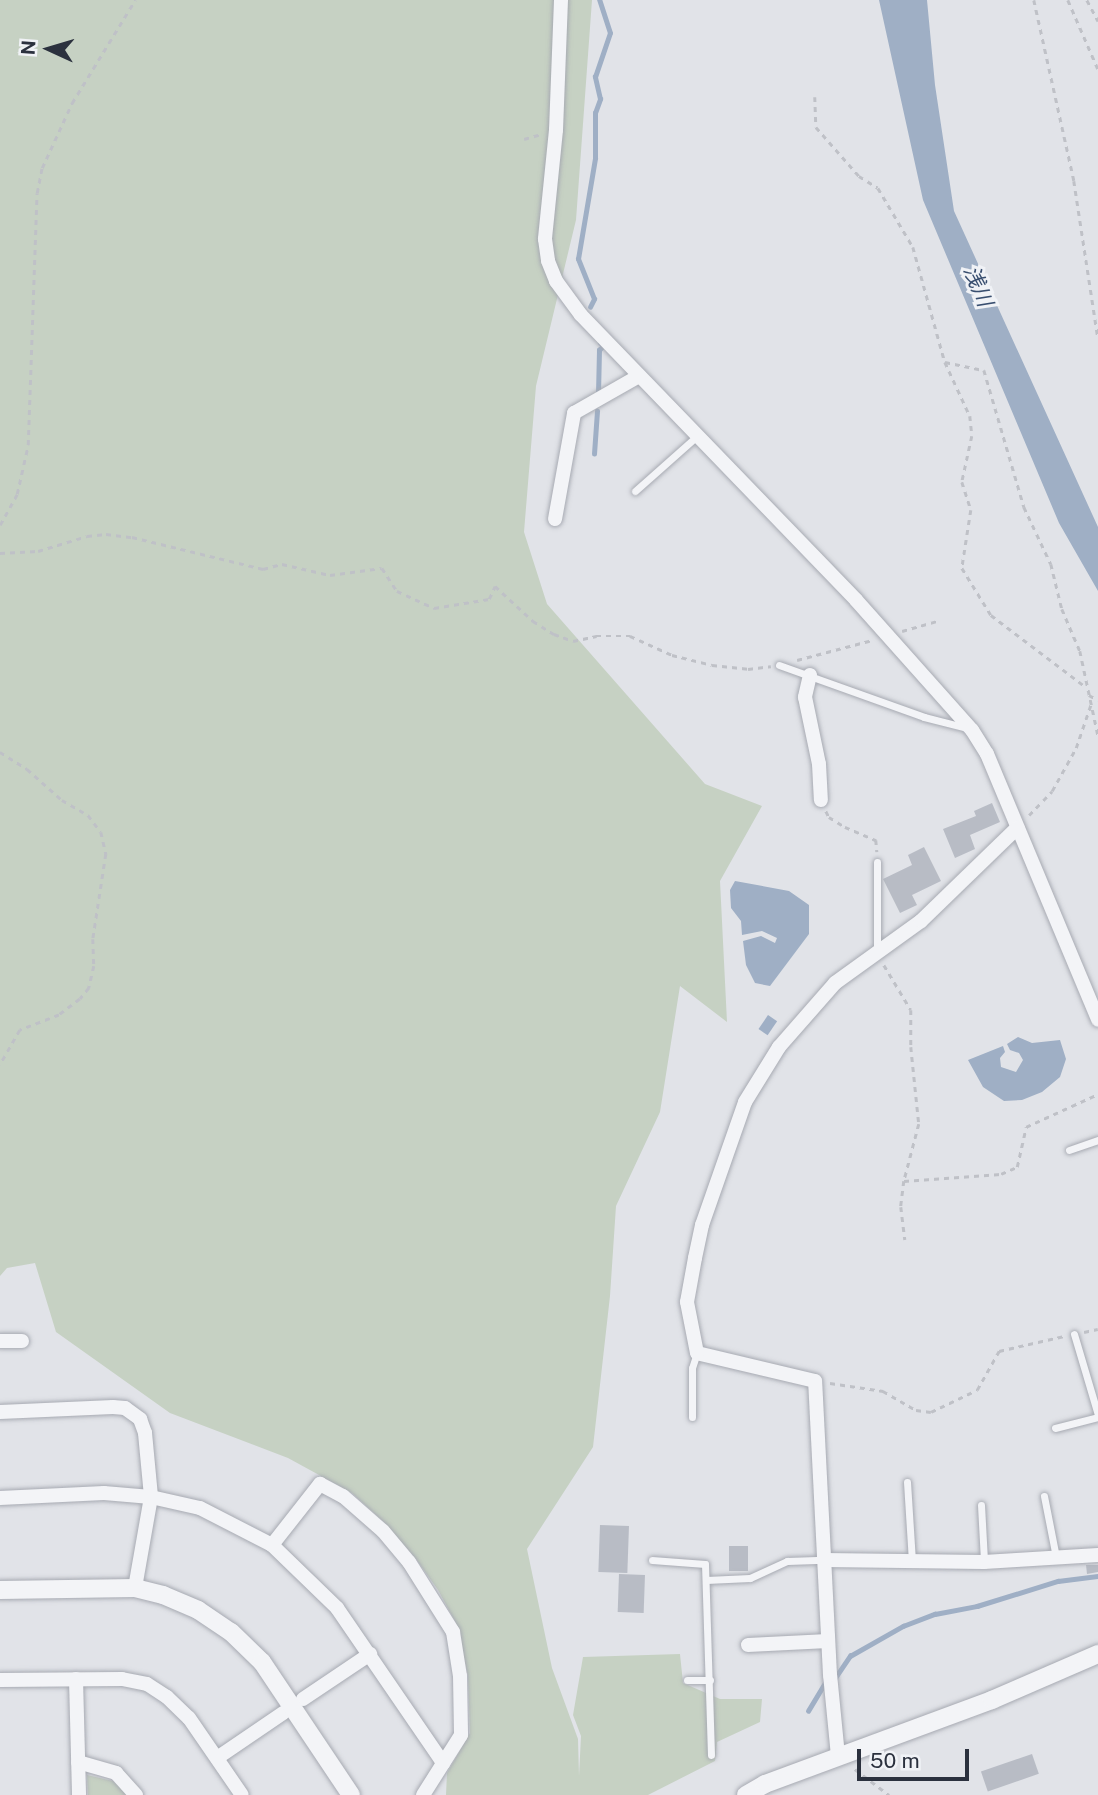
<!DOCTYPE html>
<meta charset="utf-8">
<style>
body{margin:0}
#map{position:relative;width:1098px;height:1795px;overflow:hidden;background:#e1e3e8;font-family:"Public Sans","Noto Sans JP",sans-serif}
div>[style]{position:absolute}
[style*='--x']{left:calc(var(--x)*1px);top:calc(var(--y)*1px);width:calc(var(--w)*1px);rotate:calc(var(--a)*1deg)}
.green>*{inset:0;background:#c6d1c3}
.water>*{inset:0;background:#9fafc5;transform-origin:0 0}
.stream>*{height:4.5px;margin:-2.25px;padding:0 2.25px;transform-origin:2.25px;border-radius:2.25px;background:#9fafc5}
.building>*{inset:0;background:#b8bcc5;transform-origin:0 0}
.path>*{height:2.5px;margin-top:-1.25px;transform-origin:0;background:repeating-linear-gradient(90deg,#bfc1c7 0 5px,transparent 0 10px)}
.roads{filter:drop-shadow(0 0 2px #a7aab2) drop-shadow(0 0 2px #a7aab2)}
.service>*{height:7px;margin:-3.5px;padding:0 3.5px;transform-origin:3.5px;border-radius:3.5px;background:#f3f4f7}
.minor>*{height:14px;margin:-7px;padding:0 7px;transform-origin:7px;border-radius:7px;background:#f3f4f7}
.tertiary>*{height:18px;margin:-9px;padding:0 9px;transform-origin:9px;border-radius:9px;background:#f3f4f7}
span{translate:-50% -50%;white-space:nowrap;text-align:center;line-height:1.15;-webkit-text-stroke:6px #f0f2f6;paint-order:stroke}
.water-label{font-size:21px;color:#384e6f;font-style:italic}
.north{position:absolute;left:14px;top:14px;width:70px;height:70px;-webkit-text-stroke:5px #f0f2f6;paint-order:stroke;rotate:274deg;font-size:19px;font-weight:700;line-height:28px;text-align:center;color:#2b313e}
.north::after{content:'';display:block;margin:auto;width:24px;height:32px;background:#2b313e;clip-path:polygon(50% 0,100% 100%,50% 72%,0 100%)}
.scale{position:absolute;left:857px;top:1749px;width:112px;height:32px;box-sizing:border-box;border:4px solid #2b313e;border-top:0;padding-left:9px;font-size:21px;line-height:24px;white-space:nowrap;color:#2b313e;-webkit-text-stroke:5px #f0f2f6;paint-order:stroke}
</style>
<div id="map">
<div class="green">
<div style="clip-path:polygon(0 0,592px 0,576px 220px,536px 386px,524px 532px,547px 604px,705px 784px,762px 806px,720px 881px,727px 1022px,680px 986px,660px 1112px,616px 1206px,610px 1296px,593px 1447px,527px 1549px,552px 1668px,578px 1739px,579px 1776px,581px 1736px,573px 1715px,583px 1657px,680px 1654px,683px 1683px,720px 1699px,762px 1699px,760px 1722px,717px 1742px,715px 1761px,648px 1795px,446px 1795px,447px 1773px,470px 1733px,468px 1676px,457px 1625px,438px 1590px,416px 1559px,385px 1523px,352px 1493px,288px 1458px,170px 1413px,56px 1332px,35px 1263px,7px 1268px,0 1276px)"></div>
<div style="clip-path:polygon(87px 1775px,113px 1781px,128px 1795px,88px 1795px)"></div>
</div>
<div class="water">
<div style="clip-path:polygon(879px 0,927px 0,935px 85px,954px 211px,1098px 527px,1098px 591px,1059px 523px,923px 200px)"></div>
<div style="clip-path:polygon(735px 881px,789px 891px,809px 905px,809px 934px,770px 986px,755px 983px,746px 965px,743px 941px,761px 936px,775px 943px,777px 938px,762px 931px,742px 935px,741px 921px,731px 908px,730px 890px)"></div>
<div style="left:768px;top:1015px;width:11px;height:17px;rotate:34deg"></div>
<div style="clip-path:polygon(1018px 1037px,1032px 1043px,1060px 1040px,1066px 1059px,1060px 1077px,1042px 1092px,1022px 1100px,1004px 1101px,983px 1087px,968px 1060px,1003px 1046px,1005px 1052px,1000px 1058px,1001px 1067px,1016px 1072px,1023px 1060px,1019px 1053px,1010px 1050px,1007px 1044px)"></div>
</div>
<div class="stream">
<div style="--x:590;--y:307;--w:9;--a:-63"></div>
<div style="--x:594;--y:299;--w:43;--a:-111.8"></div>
<div style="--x:578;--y:259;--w:102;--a:-80.4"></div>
<div style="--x:595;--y:158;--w:45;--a:-90"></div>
<div style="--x:595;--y:113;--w:15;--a:-70"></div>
<div style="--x:600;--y:99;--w:23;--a:-103"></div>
<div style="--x:595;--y:77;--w:46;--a:-71.2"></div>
<div style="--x:610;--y:33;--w:35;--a:-108"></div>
<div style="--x:598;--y:394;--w:44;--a:-88.7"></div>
<div style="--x:599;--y:350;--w:6;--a:-45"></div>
<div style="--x:603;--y:346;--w:4;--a:-135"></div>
<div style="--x:594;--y:454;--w:43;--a:-86"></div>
<div style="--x:808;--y:1711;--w:35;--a:-59"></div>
<div style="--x:826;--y:1681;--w:9;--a:-18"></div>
<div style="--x:835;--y:1678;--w:27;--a:-56"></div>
<div style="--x:850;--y:1656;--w:61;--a:-29.5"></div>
<div style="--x:903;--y:1626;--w:34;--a:-21"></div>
<div style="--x:935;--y:1614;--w:43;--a:-10.8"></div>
<div style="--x:977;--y:1606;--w:85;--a:-17.2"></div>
<div style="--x:1058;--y:1581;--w:40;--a:-7.1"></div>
</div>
<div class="building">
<div style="clip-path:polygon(992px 803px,1000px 822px,970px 835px,975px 849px,955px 858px,943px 829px,976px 816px,974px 811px)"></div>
<div style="clip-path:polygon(924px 847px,941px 881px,912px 895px,917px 905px,900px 913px,883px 879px,912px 865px,908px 855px)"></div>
<div style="left:600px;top:1525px;width:29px;height:47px;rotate:2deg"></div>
<div style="left:729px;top:1546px;width:19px;height:25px"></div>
<div style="clip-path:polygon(1086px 1565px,1098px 1565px,1098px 1572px,1087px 1574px)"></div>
<div style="left:619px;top:1574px;width:26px;height:38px;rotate:2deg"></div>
<div style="left:1032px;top:1754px;width:21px;height:54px;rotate:71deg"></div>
</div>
<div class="path">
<div style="--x:1034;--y:0;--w:185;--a:77.5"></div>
<div style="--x:1074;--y:181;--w:159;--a:81.3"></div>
<div style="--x:1068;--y:0;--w:75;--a:66.5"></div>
<div style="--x:1087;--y:0;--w:24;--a:62"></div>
<div style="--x:815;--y:97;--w:30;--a:88"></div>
<div style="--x:816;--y:127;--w:65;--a:48.7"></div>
<div style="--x:859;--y:176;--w:22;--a:32"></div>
<div style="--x:878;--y:188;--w:69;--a:59.3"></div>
<div style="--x:913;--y:247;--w:119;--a:74.5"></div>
<div style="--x:945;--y:362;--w:60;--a:65.2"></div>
<div style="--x:970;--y:416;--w:20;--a:84"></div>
<div style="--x:972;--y:436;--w:47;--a:102.3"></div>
<div style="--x:962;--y:482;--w:29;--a:72"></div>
<div style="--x:971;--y:510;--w:59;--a:98.8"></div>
<div style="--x:962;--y:568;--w:55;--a:58.3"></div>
<div style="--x:991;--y:615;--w:119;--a:37.2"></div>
<div style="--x:524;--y:139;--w:19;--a:-16"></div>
<div style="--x:945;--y:362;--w:40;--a:12"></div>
<div style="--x:984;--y:370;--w:143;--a:73.7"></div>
<div style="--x:1024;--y:507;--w:63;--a:64.7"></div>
<div style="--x:1051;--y:564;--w:46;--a:76.3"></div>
<div style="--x:1062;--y:609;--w:46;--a:66.8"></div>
<div style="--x:1080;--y:651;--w:86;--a:77.9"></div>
<div style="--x:0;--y:525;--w:35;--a:-61"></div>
<div style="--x:17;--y:494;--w:50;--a:-77.3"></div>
<div style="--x:28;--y:445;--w:252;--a:-88"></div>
<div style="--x:37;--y:193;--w:25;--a:-79"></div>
<div style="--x:42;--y:168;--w:72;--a:-65.2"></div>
<div style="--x:72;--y:103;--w:121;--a:-58.5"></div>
<div style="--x:0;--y:553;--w:38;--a:-3"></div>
<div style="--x:38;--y:551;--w:51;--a:-17"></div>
<div style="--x:87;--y:536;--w:19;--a:-6"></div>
<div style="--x:106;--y:534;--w:26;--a:7"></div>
<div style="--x:132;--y:537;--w:135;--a:13.7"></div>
<div style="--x:263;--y:569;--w:20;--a:-15"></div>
<div style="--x:282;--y:564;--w:49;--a:12.9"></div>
<div style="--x:330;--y:575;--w:52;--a:-7.7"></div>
<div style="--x:382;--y:568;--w:27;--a:57"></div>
<div style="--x:397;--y:591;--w:41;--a:24.7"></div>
<div style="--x:434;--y:608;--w:56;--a:-9.3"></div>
<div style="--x:489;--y:599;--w:14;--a:-65"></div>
<div style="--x:495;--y:586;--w:52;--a:42.6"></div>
<div style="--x:533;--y:621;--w:25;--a:32"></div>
<div style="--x:554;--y:634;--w:20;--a:20"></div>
<div style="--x:573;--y:641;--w:24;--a:-12"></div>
<div style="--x:596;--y:636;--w:34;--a:0"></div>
<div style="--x:630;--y:636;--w:46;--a:24.3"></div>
<div style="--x:672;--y:655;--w:41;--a:14"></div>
<div style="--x:712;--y:665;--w:36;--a:6"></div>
<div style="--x:748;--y:669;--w:23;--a:-7"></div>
<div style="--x:902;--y:631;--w:36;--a:-16"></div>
<div style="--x:797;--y:660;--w:78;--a:-14.9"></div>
<div style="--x:1089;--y:695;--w:10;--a:29"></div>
<div style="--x:0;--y:752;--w:32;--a:32"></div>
<div style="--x:27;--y:769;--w:47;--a:41.5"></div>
<div style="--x:62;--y:800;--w:30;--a:30"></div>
<div style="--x:88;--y:815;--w:21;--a:53"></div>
<div style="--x:101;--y:832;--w:23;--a:77"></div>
<div style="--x:106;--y:854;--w:86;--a:98.7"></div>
<div style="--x:93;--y:939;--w:27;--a:88"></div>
<div style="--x:94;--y:966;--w:23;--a:103"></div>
<div style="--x:89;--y:988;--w:14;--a:129"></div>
<div style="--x:80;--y:999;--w:26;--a:143"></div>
<div style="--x:59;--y:1015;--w:42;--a:159"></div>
<div style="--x:20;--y:1030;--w:40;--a:119.7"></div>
<div style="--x:826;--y:811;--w:7;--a:63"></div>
<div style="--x:829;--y:817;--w:19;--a:32"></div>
<div style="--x:845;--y:827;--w:34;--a:23"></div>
<div style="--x:876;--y:840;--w:12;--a:85"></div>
<div style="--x:1029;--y:815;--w:33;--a:-46"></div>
<div style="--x:1052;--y:791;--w:49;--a:-60.8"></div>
<div style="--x:1076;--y:748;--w:46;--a:-71.2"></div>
<div style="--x:884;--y:965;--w:52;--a:59"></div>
<div style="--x:911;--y:1010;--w:37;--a:90"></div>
<div style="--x:911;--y:1047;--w:77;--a:84.1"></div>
<div style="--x:919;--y:1124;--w:59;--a:104.7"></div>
<div style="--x:904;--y:1181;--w:26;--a:97"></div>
<div style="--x:901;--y:1207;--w:33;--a:83"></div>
<div style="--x:904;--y:1181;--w:97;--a:-4.1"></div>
<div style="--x:1001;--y:1174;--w:17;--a:-24"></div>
<div style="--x:1017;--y:1167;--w:41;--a:-77.3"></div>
<div style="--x:1026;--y:1127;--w:79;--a:-24.6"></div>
<div style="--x:1084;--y:1332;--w:14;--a:-12"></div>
<div style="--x:830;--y:1383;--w:54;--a:8.6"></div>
<div style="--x:883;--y:1391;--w:38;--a:30"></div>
<div style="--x:916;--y:1410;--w:15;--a:8"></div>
<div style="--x:931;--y:1412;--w:51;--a:-25.6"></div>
<div style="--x:977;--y:1390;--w:45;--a:-60.6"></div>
<div style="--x:999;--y:1351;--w:67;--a:-13"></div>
<div style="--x:855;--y:1769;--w:43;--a:37.4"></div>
</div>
<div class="roads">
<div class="service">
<div style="--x:635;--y:491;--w:83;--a:-41.6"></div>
<div style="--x:779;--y:665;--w:154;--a:19.7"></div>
<div style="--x:924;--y:717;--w:44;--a:14.3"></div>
<div style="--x:877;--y:953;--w:91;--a:-90"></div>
<div style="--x:1069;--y:1150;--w:31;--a:-19"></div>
<div style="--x:1074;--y:1334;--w:84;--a:73.5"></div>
<div style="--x:692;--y:1417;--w:49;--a:-90"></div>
<div style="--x:692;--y:1368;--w:16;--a:-72"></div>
<div style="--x:1055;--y:1428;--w:44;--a:-14.3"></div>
<div style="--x:907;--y:1482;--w:79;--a:86.4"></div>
<div style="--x:1044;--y:1496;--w:62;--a:78.9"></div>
<div style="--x:981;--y:1505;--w:56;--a:86.9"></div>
<div style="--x:652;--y:1560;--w:53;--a:4.3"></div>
<div style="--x:705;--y:1564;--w:191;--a:88.2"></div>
<div style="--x:706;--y:1580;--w:44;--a:-2.6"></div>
<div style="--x:750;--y:1578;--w:41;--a:-24.7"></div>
<div style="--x:787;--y:1561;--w:37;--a:-2"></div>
<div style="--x:687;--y:1680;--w:23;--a:0"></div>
</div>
<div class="minor">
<div style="--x:561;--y:0;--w:130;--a:92.2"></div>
<div style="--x:556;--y:130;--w:110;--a:95.8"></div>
<div style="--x:545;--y:239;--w:22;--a:82"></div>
<div style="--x:548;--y:261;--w:22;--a:68"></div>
<div style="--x:556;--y:281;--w:42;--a:53.7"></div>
<div style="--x:581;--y:315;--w:396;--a:46"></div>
<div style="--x:856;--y:600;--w:174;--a:48.3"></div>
<div style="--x:972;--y:730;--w:28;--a:58"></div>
<div style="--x:987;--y:754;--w:288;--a:67.3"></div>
<div style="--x:555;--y:519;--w:108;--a:-79.8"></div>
<div style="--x:574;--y:413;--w:75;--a:-29.6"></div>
<div style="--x:810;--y:675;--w:23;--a:103"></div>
<div style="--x:805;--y:697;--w:68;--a:78.2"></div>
<div style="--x:819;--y:764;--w:36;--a:87"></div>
<div style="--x:0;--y:1341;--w:22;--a:0"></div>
<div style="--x:0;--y:1412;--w:113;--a:-2.5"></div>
<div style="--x:113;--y:1407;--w:12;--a:5"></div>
<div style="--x:125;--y:1408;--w:19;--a:36"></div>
<div style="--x:140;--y:1419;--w:15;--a:70"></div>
<div style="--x:145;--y:1433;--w:64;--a:84.6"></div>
<div style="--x:151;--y:1497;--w:92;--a:100"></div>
<div style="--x:0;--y:1498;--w:104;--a:-2.8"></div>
<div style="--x:104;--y:1493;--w:47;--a:4.9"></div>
<div style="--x:151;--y:1497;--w:50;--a:12.7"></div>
<div style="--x:200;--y:1508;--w:81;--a:27.2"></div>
<div style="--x:272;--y:1545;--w:78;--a:-51.8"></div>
<div style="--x:320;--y:1484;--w:26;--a:28"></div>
<div style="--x:343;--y:1496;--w:53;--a:41.2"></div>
<div style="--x:383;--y:1531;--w:40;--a:50"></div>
<div style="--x:409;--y:1562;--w:83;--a:57.8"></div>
<div style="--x:453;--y:1632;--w:45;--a:81"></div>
<div style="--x:460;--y:1676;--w:59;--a:89"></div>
<div style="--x:461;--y:1735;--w:71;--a:122.3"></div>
<div style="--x:272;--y:1545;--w:91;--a:44.1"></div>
<div style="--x:337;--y:1608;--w:188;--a:55.6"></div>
<div style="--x:824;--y:1560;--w:160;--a:0.7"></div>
<div style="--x:984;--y:1562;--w:114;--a:-3.5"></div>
<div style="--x:748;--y:1645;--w:80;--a:-2.9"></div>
<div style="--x:76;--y:1679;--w:116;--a:88.5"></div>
<div style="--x:0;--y:1680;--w:122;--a:-0.5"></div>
<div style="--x:122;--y:1679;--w:25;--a:11"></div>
<div style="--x:147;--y:1684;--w:24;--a:33"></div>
<div style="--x:167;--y:1697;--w:30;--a:44"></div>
<div style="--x:189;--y:1718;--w:93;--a:55.5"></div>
<div style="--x:303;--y:1699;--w:81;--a:-33.9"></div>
<div style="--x:838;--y:1756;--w:81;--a:-95.6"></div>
<div style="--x:830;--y:1675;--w:294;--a:-92.9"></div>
<div style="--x:815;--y:1381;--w:121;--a:-166.7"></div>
<div style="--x:697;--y:1353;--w:52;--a:-101.1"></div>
<div style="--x:687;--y:1302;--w:45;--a:-79.7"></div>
<div style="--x:695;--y:1258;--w:34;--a:-78"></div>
<div style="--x:702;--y:1225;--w:130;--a:-70.7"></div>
<div style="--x:745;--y:1102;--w:65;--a:-58.3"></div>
<div style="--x:779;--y:1047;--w:85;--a:-48.8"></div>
<div style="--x:835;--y:983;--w:106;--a:-35.8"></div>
<div style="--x:921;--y:921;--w:134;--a:-44.1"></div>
<div style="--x:217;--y:1758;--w:80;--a:-34.3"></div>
<div style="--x:78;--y:1762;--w:40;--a:16"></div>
<div style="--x:116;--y:1773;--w:30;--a:48"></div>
</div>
<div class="tertiary">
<div style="--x:0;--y:1590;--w:135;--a:-0.8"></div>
<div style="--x:135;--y:1588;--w:29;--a:14"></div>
<div style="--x:163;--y:1595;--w:38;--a:23"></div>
<div style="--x:198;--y:1610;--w:40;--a:34"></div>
<div style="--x:231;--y:1632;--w:43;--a:44.1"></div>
<div style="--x:262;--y:1662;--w:160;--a:56.2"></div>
<div style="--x:746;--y:1795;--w:22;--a:-30"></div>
<div style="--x:765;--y:1784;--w:242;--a:-20.3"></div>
<div style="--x:992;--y:1700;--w:116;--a:-23.5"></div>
</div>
</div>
<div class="water-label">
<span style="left:978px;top:286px;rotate:67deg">浅川</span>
</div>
<div class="north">N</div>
<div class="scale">50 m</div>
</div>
